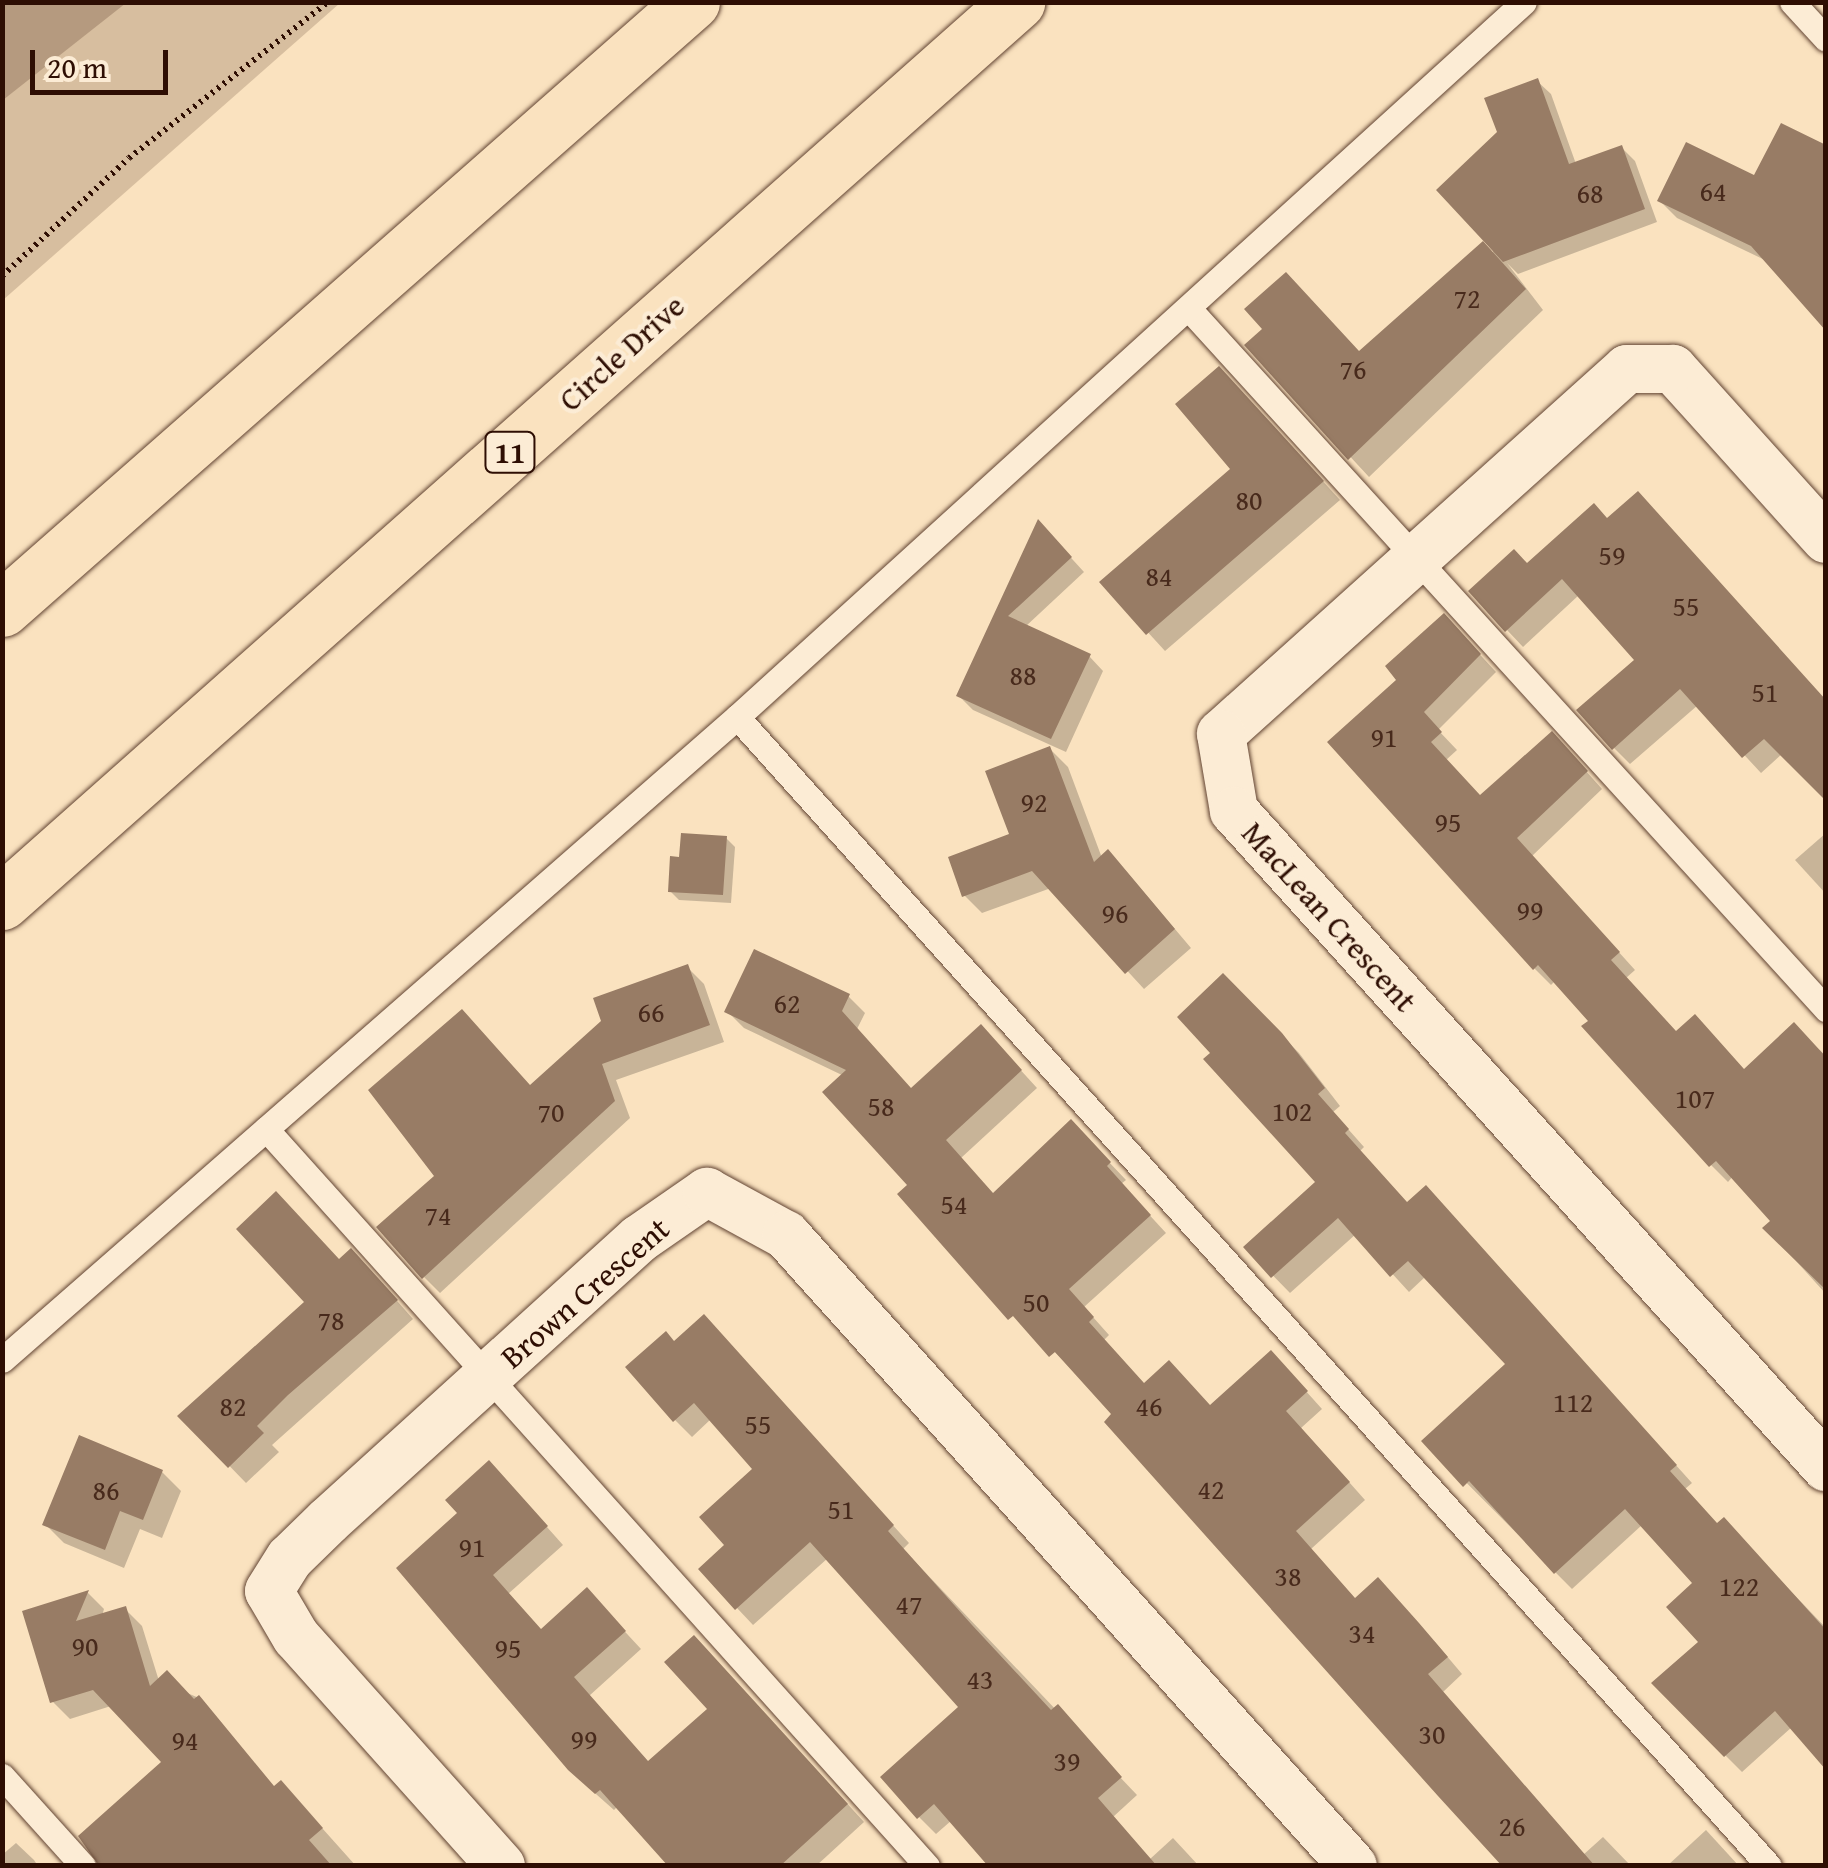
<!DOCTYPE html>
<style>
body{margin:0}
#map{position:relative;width:1828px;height:1868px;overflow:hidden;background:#fae2bf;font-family:"Gentium Book Plus",serif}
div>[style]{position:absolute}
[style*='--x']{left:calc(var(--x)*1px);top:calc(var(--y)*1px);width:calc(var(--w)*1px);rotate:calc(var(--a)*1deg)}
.green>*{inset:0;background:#d7be9f}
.water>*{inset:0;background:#b59a7f}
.shadow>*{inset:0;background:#0003}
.building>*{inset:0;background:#987c65}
.path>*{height:6px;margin-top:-3px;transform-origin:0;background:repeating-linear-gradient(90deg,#2e0e03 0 2.5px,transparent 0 7.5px)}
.roads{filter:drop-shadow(0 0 2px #614332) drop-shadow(0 0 2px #614332)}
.lane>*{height:25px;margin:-12.5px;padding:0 12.5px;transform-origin:12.5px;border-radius:12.5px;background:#fcecd5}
.street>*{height:48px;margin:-24px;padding:0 24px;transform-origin:24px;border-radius:24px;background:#fcecd5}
.highway>*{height:55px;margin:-27.5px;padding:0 27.5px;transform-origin:27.5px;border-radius:27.5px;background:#fae2bf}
span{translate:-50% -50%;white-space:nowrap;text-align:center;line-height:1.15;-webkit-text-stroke:9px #fcecd5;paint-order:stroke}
.number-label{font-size:28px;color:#482a1c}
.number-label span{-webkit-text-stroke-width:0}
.shield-label span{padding:2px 8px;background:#fcecd5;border:2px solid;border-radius:8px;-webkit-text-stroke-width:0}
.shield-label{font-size:30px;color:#2e0e03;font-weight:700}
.street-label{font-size:32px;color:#2e0e03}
.frame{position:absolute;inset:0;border:5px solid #2e0e03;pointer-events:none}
.scale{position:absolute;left:30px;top:50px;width:138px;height:45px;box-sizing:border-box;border:5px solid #2e0e03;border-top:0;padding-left:12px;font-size:30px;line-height:35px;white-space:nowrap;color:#2e0e03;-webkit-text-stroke:8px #fcecd5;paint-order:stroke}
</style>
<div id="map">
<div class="green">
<div style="clip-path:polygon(3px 3px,340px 3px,3px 300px)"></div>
</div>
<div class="water">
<div style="clip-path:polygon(3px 2px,126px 2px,126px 3px,3px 100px)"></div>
</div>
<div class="shadow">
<div style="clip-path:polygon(1537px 81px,1551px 94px,1576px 164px,1622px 148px,1635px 161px,1657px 222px,1518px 274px,1507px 263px,1543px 310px,1369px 477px,1247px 345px,1360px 354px,1493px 254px,1500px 133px)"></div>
<div style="clip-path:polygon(1755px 178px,1767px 261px,1677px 218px,1660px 201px)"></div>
<div style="clip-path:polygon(1237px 387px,1340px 500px,1165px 651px,1102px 582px,1234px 469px)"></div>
<div style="clip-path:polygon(1593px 506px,1782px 754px,1761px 773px,1698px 705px,1630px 764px,1614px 748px,1638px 660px,1579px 595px,1523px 647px,1507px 630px,1527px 566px)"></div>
<div style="clip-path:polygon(1052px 537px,1084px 572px,1025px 627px,1089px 656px,1103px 671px,1066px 752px,973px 710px,959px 696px)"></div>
<div style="clip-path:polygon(1460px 633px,1496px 672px,1438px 730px,1457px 750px,1446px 760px,1481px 798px,1568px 751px,1602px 789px,1532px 856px,1635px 970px,1626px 978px,1677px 1034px,1745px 1071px,1794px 1026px,1826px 1056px,1826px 1294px,1766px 1228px,1773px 1221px,1733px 1176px,1728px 1182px,1711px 1165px,1585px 1026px,1591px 1021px,1555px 981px,1551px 985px,1534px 968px,1330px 742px)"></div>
<div style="clip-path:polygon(1050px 749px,1068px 767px,1102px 858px,1125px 870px,1191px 948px,1144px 989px,1051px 888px,982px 913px,964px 895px,1012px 835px)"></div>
<div style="clip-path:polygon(1826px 833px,1826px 894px,1795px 860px)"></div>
<div style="clip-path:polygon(726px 838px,735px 847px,731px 903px,679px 900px,670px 891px)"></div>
<div style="clip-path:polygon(687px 967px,704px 984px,724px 1042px,616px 1080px,630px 1118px,440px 1293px,424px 1277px,531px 1088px)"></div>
<div style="clip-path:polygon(1223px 977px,1299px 1053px,1340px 1106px,1333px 1112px,1364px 1147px,1360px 1151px,1408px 1204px,1442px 1205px,1692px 1483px,1685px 1489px,1718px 1526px,1724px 1521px,1826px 1628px,1826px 1765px,1792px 1727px,1742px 1772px,1654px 1684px,1702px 1642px,1696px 1584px,1642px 1525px,1572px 1589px,1425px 1441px,1508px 1364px,1426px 1276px,1409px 1292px,1356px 1234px,1290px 1293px,1246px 1248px,1318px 1183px,1213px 1053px)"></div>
<div style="clip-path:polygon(848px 996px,865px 1013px,857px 1029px,912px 1091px,997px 1044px,1037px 1088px,961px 1158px,994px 1196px,1087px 1139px,1126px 1180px,1121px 1184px,1166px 1233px,1084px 1307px,1109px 1335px,1104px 1340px,1145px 1385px,1210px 1408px,1287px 1370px,1322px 1409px,1301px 1428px,1365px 1500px,1311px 1549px,1356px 1600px,1435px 1642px,1462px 1674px,1443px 1692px,1583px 1855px,1603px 1837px,1631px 1866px,1505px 1866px,1115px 1414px,901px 1194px,910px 1186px,844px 1076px,744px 1028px,727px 1011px)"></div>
<div style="clip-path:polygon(340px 1261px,368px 1268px,413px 1319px,272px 1445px,279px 1452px,246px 1483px,181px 1416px,308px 1303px)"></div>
<div style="clip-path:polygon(721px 1335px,909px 1543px,903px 1549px,1137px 1795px,1113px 1817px,1150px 1859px,1173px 1838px,1199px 1866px,993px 1866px,952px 1820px,936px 1834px,919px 1817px,884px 1777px,962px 1707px,828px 1558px,753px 1625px,737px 1608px,728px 1545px,756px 1469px,711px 1419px,692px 1437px,675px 1420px,674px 1343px)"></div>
<div style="clip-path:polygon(162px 1472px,181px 1491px,162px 1538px,140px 1529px,124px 1568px,64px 1543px,45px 1524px)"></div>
<div style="clip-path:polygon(506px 1481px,563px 1545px,508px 1594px,542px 1631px,603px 1608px,641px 1649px,589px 1696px,649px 1763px,711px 1709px,711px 1655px,864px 1822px,816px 1866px,672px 1866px,618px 1806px,614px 1810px,588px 1787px,399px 1568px)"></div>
<div style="clip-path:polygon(88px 1593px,104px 1609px,102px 1616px,125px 1609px,142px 1626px,159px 1681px,199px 1698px,275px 1789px,297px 1800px,356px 1866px,118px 1866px,164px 1762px,111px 1706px,70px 1719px,53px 1702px,25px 1612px)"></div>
<div style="clip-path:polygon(1706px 1830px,1739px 1866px,1667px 1866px)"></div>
<div style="clip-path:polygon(16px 1843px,34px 1860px,38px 1866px,2px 1866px,2px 1855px)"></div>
</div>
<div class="building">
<div style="clip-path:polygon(1538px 78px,1569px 164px,1622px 145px,1645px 209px,1503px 262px,1436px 190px,1497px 132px,1484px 98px)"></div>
<div style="clip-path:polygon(1781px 123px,1826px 145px,1826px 331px,1751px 246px,1657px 201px,1686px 142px,1754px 175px)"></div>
<div style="clip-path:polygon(1483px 241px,1526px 289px,1348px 460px,1244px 345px,1262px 329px,1244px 309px,1286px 272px,1359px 351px)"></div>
<div style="clip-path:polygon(1219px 366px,1324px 481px,1146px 635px,1099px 582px,1230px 469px,1175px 404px)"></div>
<div style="clip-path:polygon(1638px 491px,1826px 700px,1826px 801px,1764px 739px,1742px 758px,1680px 689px,1612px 750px,1576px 710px,1634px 660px,1562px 579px,1505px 632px,1468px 591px,1514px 549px,1527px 563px,1594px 503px,1607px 518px)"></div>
<div style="clip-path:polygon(1038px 519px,1072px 557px,1008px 616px,1091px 654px,1051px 739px,956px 696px)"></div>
<div style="clip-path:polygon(1444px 613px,1481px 654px,1424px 712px,1442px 732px,1431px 742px,1480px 795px,1552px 731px,1588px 771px,1517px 838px,1620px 952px,1611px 960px,1676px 1031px,1695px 1014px,1744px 1069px,1794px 1022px,1826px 1057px,1826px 1290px,1762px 1228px,1770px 1221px,1716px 1161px,1709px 1167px,1581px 1026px,1588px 1021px,1538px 965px,1533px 970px,1327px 742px,1396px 680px,1385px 666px)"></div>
<div style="clip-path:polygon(1050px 746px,1094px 862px,1108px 849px,1175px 929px,1125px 974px,1032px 871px,962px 897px,948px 857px,1009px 834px,985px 771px)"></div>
<div style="clip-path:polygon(681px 833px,727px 836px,723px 895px,668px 892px,670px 856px,679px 857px)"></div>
<div style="clip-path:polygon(754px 949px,850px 994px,842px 1011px,911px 1088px,981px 1024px,1022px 1070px,946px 1140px,993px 1193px,1071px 1119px,1111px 1162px,1107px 1166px,1151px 1215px,1069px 1289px,1094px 1317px,1089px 1322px,1144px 1383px,1169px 1360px,1210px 1405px,1271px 1350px,1308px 1391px,1286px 1411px,1350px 1482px,1296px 1531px,1355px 1598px,1378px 1577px,1419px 1623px,1448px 1657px,1428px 1674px,1595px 1866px,1502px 1866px,1438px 1796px,1104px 1422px,1111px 1414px,1055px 1352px,1049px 1357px,1013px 1316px,1008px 1320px,897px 1194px,907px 1185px,822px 1092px,846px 1070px,724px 1012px)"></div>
<div style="clip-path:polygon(688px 964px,710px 1025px,602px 1064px,615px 1101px,422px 1279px,376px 1227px,434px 1176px,368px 1090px,462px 1009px,530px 1085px,601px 1021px,593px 998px)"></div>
<div style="clip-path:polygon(1223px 973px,1282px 1033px,1325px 1088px,1318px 1094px,1349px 1129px,1345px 1133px,1407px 1202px,1426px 1185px,1677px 1465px,1670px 1471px,1717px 1523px,1724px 1517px,1826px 1630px,1826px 1770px,1775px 1711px,1724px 1757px,1651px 1683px,1698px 1642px,1666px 1607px,1692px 1583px,1625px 1509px,1554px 1574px,1469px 1481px,1463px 1487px,1421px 1441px,1505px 1364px,1408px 1261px,1390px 1277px,1338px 1218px,1271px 1278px,1243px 1247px,1315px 1182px,1203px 1059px,1210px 1053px,1177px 1017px)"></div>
<div style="clip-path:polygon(276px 1191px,339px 1259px,351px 1248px,398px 1300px,288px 1395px,257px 1426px,264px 1433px,228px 1468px,177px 1416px,304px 1302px,236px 1229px)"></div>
<div style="clip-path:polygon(704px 1314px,894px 1525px,888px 1531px,972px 1625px,1051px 1710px,1058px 1704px,1122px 1777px,1098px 1798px,1157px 1866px,988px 1866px,934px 1804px,917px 1819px,880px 1777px,958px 1707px,810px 1542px,735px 1610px,698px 1569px,724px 1545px,699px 1517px,752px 1469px,694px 1403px,673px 1422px,625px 1367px,666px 1331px,674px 1341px)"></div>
<div style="clip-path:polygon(79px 1435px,163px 1470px,143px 1520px,120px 1511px,105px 1550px,42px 1525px)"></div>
<div style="clip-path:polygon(489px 1460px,548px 1526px,493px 1575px,541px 1629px,587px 1587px,626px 1631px,574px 1677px,648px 1761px,707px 1709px,664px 1662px,694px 1635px,848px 1804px,780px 1866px,668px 1866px,600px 1790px,595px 1794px,568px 1770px,396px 1568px,457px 1513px,445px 1500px)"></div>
<div style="clip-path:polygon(89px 1590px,76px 1621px,126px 1606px,150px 1686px,167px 1670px,194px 1699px,199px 1695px,274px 1786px,281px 1780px,323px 1828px,309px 1840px,332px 1866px,99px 1866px,78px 1836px,161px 1762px,93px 1690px,50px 1703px,22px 1611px)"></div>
</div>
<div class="path">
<div style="--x:2;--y:276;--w:173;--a:-42.9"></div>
<div style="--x:129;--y:158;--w:253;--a:-38.1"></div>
</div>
<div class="roads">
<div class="lane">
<div style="--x:1792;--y:2;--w:50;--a:47.4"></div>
<div style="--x:1191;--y:311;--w:944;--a:47.71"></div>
<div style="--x:737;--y:717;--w:1544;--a:48.07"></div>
<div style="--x:266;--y:1129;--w:990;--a:48.11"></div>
<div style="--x:2;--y:1360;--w:977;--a:-41.18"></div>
<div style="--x:737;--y:717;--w:1063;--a:-42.26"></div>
<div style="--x:2;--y:1776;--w:121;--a:48"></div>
</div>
<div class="street">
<div style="--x:1826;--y:539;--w:229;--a:-132"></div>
<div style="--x:1673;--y:369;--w:46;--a:180"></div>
<div style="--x:1627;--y:369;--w:546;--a:138.04"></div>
<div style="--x:1221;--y:734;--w:78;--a:80.4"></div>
<div style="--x:1234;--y:811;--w:884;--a:47.94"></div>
<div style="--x:501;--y:1866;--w:307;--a:-131.8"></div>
<div style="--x:296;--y:1637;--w:53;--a:-120.4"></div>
<div style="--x:269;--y:1591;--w:39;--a:-58"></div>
<div style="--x:290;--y:1558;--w:53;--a:-44.2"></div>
<div style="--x:328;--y:1521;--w:420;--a:-42.2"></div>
<div style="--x:639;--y:1239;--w:83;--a:-34.7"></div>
<div style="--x:707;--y:1192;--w:90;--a:28.6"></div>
<div style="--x:786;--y:1235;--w:848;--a:48.06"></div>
</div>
<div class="highway">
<div style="--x:2;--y:609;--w:919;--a:-41.34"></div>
<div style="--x:2;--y:902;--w:1357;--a:-41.56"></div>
</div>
</div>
<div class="number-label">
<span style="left:1713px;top:191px">64</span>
<span style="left:1590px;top:193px">68</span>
<span style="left:1467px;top:298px">72</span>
<span style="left:1353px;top:369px">76</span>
<span style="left:1249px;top:500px">80</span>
<span style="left:1612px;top:555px">59</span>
<span style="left:1159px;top:576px">84</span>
<span style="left:1686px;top:606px">55</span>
<span style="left:1023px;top:675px">88</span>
<span style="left:1765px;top:692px">51</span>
<span style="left:1384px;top:737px">91</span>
<span style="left:1034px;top:802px">92</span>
<span style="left:1448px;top:822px">95</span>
<span style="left:1530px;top:910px">99</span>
<span style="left:1115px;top:913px">96</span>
<span style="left:787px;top:1003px">62</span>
<span style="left:651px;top:1012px">66</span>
<span style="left:1695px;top:1098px">107</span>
<span style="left:881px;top:1106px">58</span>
<span style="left:1292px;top:1111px">102</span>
<span style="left:551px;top:1112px">70</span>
<span style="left:954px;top:1204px">54</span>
<span style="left:438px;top:1215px">74</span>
<span style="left:1036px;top:1302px">50</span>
<span style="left:331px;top:1320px">78</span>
<span style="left:1573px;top:1402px">112</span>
<span style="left:233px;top:1406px">82</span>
<span style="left:1149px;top:1406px">46</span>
<span style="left:758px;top:1424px">55</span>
<span style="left:1211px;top:1489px">42</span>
<span style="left:106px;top:1490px">86</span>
<span style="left:841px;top:1509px">51</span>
<span style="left:472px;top:1547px">91</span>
<span style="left:1288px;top:1576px">38</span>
<span style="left:1739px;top:1586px">122</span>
<span style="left:909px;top:1604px">47</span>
<span style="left:1362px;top:1633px">34</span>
<span style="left:85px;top:1646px">90</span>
<span style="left:508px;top:1648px">95</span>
<span style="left:980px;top:1679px">43</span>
<span style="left:1432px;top:1734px">30</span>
<span style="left:584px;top:1739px">99</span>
<span style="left:185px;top:1740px">94</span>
<span style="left:1067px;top:1761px">39</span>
<span style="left:1512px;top:1826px">26</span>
</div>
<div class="shield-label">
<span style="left:510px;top:452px">11</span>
</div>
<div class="street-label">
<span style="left:622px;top:353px;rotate:-42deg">Circle Drive</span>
<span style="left:1329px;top:917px;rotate:48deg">MacLean Crescent</span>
<span style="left:585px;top:1293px;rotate:-41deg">Brown Crescent</span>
</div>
<div class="frame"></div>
<div class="scale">20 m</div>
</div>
